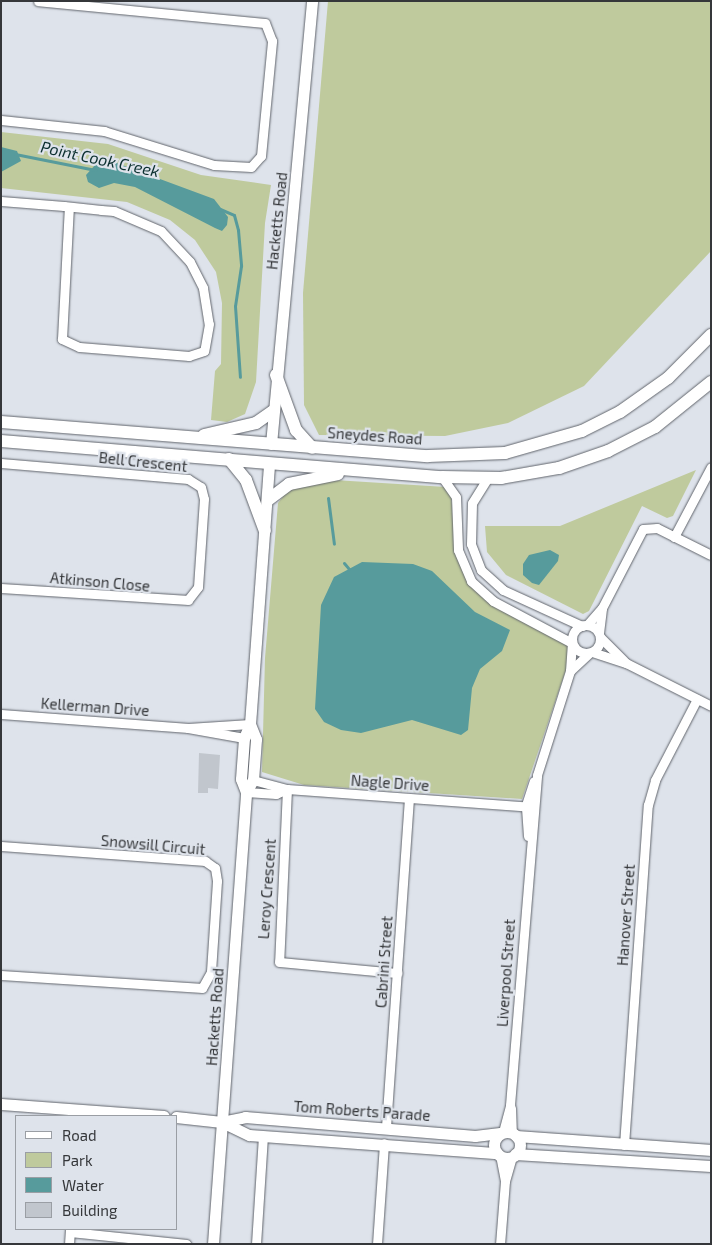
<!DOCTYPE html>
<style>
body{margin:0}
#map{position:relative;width:712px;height:1245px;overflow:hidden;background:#dee3eb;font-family:"Exo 2",sans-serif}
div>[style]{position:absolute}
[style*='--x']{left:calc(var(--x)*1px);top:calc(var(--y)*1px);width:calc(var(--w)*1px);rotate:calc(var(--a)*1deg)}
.green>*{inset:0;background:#bfca9d}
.water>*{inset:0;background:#579b9c}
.stream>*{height:3px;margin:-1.5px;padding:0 1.5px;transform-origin:1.5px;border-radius:1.5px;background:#579b9c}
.building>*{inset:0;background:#c1c6cd}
.roads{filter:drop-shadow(0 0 1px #61656c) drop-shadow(0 0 1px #61656c)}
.minor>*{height:9px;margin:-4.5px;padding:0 4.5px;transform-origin:4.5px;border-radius:4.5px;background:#fff}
.minor>.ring{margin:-4.5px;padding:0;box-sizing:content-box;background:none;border:9px solid #fff;border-radius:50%}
.tertiary>*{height:11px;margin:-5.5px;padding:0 5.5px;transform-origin:5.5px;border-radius:5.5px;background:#fff}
.tertiary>.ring{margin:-5.5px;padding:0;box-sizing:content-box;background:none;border:11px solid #fff;border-radius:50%}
.secondary>*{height:12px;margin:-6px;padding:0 6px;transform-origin:6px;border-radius:6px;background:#fff}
span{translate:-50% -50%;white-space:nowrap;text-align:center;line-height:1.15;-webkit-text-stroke:4.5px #dee3eb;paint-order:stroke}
.street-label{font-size:15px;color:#35373a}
.water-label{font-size:16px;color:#0c3030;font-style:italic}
.frame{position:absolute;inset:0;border:2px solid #35373a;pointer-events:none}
.legend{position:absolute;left:15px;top:1115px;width:162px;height:115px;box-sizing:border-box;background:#dee3eb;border:1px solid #9a9ea4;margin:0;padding:6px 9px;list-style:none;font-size:15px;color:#35373a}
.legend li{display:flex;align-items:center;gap:10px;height:25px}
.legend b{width:25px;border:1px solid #9a9ea4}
</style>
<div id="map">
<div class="green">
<div style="clip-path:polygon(328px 1px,711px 1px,711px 251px,584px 386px,508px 423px,445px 436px,319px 435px,304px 405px,303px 293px)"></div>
<div style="clip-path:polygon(1px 132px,108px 144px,201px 175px,271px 185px,265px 223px,256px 382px,245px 414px,227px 422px,211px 420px,215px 371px,221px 364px,222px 303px,216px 272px,195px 240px,170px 220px,127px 202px,1px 188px)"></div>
<div style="clip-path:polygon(696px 470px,673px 516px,667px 518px,642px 506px,589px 611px,583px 614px,506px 575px,487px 552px,485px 526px,560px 526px)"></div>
<div style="clip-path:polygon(334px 480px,446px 487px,451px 494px,456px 554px,467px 581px,490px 602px,569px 646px,569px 661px,522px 799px,304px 785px,262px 772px,265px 658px,278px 503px,288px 490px)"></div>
</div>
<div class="water">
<div style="clip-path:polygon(1px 147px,17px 151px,21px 161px,1px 172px)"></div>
<div style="clip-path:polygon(114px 162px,214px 199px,228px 217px,227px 225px,222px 231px,215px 228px,135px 187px,114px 183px,99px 188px,88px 182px,86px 175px,96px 164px)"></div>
<div style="clip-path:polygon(550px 550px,559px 555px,558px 561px,539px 585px,532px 583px,523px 575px,523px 564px,529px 555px)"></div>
<div style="clip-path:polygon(362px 562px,413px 564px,432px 571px,475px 612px,510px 630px,502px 651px,480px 669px,472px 688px,468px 730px,461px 735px,412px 720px,361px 733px,341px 730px,324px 722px,315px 709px,321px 605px,334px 577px)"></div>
</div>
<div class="stream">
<div style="--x:15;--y:154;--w:82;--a:11.3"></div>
<div style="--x:220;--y:209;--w:15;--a:23"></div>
<div style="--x:234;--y:215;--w:16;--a:75"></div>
<div style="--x:238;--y:230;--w:36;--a:85"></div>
<div style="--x:241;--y:266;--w:40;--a:98.5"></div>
<div style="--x:235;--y:306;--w:71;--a:86"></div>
<div style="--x:328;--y:498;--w:46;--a:82.6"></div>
<div style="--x:344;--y:563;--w:8;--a:50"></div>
</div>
<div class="building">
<div style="clip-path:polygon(199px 753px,220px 755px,218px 789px,208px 788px,208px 793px,198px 793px)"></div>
</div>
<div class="roads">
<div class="minor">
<div style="--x:1;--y:120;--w:104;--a:6.1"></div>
<div style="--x:104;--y:131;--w:115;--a:17.2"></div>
<div style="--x:214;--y:165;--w:37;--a:3"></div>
<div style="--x:251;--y:167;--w:15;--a:-48"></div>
<div style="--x:261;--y:156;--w:116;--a:-84.5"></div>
<div style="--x:272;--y:41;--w:19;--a:-111"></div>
<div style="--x:265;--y:23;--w:228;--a:-174.5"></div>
<div style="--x:1;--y:201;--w:63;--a:4.5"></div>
<div style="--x:64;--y:206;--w:37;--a:6"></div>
<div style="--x:101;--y:210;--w:13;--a:4"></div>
<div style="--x:114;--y:211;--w:51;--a:23.1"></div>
<div style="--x:161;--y:231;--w:42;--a:46.9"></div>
<div style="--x:190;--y:262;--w:29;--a:63"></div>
<div style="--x:203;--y:288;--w:36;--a:81"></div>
<div style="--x:209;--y:324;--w:27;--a:100"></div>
<div style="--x:204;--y:351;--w:16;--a:162"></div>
<div style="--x:189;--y:356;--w:110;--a:-175.3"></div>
<div style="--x:79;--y:347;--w:19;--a:-155"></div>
<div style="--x:62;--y:339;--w:132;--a:-87"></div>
<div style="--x:1;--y:463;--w:188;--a:4.9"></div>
<div style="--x:188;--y:479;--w:15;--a:32"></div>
<div style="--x:201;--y:487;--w:12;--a:76"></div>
<div style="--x:204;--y:499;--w:88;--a:93.9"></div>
<div style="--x:198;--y:587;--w:16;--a:128"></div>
<div style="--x:188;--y:600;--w:187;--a:-176.3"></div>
<div style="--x:442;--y:477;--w:24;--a:55"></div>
<div style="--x:456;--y:497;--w:53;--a:87.8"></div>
<div style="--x:458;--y:550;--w:34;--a:67"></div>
<div style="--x:471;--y:581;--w:30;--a:42"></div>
<div style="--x:493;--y:601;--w:89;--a:28"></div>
<div style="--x:487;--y:479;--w:28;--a:122"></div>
<div style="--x:472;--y:503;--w:41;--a:91.4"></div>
<div style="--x:471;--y:544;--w:28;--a:69"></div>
<div style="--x:481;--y:570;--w:30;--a:42"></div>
<div style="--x:503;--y:590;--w:87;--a:24.5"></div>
<div style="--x:674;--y:537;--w:79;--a:-62.1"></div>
<div class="ring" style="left:572px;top:625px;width:19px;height:19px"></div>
<div style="--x:587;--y:625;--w:23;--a:-49"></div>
<div style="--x:599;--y:633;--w:25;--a:-83"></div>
<div style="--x:602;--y:608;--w:89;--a:-62.6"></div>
<div style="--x:643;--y:529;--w:14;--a:-4"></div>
<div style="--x:657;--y:528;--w:60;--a:26.6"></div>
<div style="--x:600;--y:637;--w:34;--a:45"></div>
<div style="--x:592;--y:652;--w:36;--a:18"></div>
<div style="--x:626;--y:663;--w:95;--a:26.8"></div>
<div style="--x:570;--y:671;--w:25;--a:-43"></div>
<div style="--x:1;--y:714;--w:188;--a:4.3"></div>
<div style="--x:188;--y:728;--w:57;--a:10.1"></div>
<div style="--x:188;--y:728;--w:62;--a:-3.7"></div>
<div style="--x:253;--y:780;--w:35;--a:15"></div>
<div style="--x:287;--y:789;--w:247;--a:4.2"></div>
<div style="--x:287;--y:789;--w:173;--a:92.6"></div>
<div style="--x:279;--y:962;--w:119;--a:5.3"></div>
<div style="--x:246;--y:792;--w:30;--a:4"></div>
<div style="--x:276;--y:794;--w:12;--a:-24"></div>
<div style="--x:528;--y:836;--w:31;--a:-94"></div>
<div style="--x:526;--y:805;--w:25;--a:-72"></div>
<div style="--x:1;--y:846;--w:205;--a:4.2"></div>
<div style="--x:205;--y:861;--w:12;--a:35"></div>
<div style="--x:215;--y:868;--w:13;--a:81"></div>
<div style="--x:217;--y:881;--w:91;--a:93.8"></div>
<div style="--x:211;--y:972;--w:18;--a:119"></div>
<div style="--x:202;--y:988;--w:201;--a:-176.3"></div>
<div style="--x:511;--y:1108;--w:25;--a:88"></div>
<div style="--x:386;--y:1127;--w:329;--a:-86"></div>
<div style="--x:503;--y:1132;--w:28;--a:-75"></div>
<div style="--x:510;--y:1105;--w:331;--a:-85.3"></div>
<div style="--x:537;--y:775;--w:109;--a:-72.4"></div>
<div style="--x:570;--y:671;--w:26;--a:-86"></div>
<div style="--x:624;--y:1145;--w:341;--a:-86"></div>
<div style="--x:648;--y:805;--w:26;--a:-74"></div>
<div style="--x:655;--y:780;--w:91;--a:-62.6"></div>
<div style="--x:500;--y:1155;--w:26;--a:79"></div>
<div style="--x:505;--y:1181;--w:63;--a:94.5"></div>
<div style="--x:505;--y:1181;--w:25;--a:-74"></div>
<div style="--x:70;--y:1232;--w:117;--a:5.9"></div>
<div style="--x:69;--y:1244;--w:15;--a:-86"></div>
<div style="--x:256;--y:1244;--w:108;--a:-86.3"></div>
<div style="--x:377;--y:1244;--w:101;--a:-86"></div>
</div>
<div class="tertiary">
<div style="--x:271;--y:444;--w:445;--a:-84.7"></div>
<div style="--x:246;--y:792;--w:14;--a:-60"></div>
<div style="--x:253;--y:780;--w:41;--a:-85.8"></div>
<div style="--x:256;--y:739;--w:16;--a:-112"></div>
<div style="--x:1;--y:1104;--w:163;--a:4.2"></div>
<div style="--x:176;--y:1117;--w:46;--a:6.2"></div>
<div style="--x:222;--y:1122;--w:24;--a:-12"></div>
<div style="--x:245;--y:1117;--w:231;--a:4.7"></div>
<div style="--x:475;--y:1136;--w:25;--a:-7"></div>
<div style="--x:222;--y:1122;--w:30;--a:26"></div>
<div style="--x:249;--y:1135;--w:249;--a:4.2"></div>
<div class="ring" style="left:494px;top:1132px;width:15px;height:15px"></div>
<div style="--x:516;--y:1136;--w:196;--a:4.1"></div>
<div style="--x:515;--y:1154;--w:196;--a:3.5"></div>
<div style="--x:213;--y:1244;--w:453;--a:-85.8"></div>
<div style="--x:246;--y:792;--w:14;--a:-111"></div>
<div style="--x:241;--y:779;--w:41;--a:-85.8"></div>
<div style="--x:244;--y:738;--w:15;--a:-67"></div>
<div style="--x:250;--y:724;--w:261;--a:-85.8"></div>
</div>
<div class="secondary">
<div style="--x:276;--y:375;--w:59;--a:70"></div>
<div style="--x:296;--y:430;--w:24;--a:48"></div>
<div style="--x:1;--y:422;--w:428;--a:4.6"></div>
<div style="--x:428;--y:456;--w:77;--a:-2.2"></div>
<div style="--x:505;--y:453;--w:80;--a:-15.9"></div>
<div style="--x:582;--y:431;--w:42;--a:-26.6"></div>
<div style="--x:620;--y:412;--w:59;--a:-35.3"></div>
<div style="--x:668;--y:378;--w:61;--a:-45"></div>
<div style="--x:204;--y:435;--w:53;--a:-13"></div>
<div style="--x:256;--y:423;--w:21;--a:-35"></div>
<div style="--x:1;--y:441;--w:442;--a:4.7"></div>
<div style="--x:442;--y:477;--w:59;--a:1"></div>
<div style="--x:501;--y:478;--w:59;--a:-9.8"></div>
<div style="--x:559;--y:468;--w:52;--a:-19.1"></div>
<div style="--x:608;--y:451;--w:53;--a:-27.1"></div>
<div style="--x:655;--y:427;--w:72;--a:-38.8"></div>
<div style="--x:229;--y:459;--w:27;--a:51"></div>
<div style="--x:246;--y:480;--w:54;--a:69.6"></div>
<div style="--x:268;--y:500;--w:26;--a:-37"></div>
<div style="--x:289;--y:484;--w:50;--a:-11.5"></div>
</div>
</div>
<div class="street-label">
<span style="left:277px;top:221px;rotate:-84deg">Hacketts Road</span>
<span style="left:375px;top:436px;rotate:4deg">Sneydes Road</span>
<span style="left:143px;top:462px;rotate:6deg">Bell Crescent</span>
<span style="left:100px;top:582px;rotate:5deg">Atkinson Close</span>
<span style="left:95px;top:707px;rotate:4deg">Kellerman Drive</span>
<span style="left:390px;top:783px;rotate:4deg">Nagle Drive</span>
<span style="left:153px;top:845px;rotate:5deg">Snowsill Circuit</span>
<span style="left:267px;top:889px;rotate:-86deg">Leroy Crescent</span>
<span style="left:626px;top:915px;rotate:-86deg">Hanover Street</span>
<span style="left:384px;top:962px;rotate:-86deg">Cabrini Street</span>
<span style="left:506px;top:973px;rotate:-86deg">Liverpool Street</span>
<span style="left:215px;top:1017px;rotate:-86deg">Hacketts Road</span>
<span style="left:362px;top:1111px;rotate:4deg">Tom Roberts Parade</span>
</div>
<div class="water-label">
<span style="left:100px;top:159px;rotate:12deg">Point Cook Creek</span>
</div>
<div class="frame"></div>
<ul class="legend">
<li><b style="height:6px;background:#fff"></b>Road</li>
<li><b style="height:14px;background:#bfca9d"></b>Park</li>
<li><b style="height:14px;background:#579b9c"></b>Water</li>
<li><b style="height:14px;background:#c1c6cd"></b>Building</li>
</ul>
</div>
